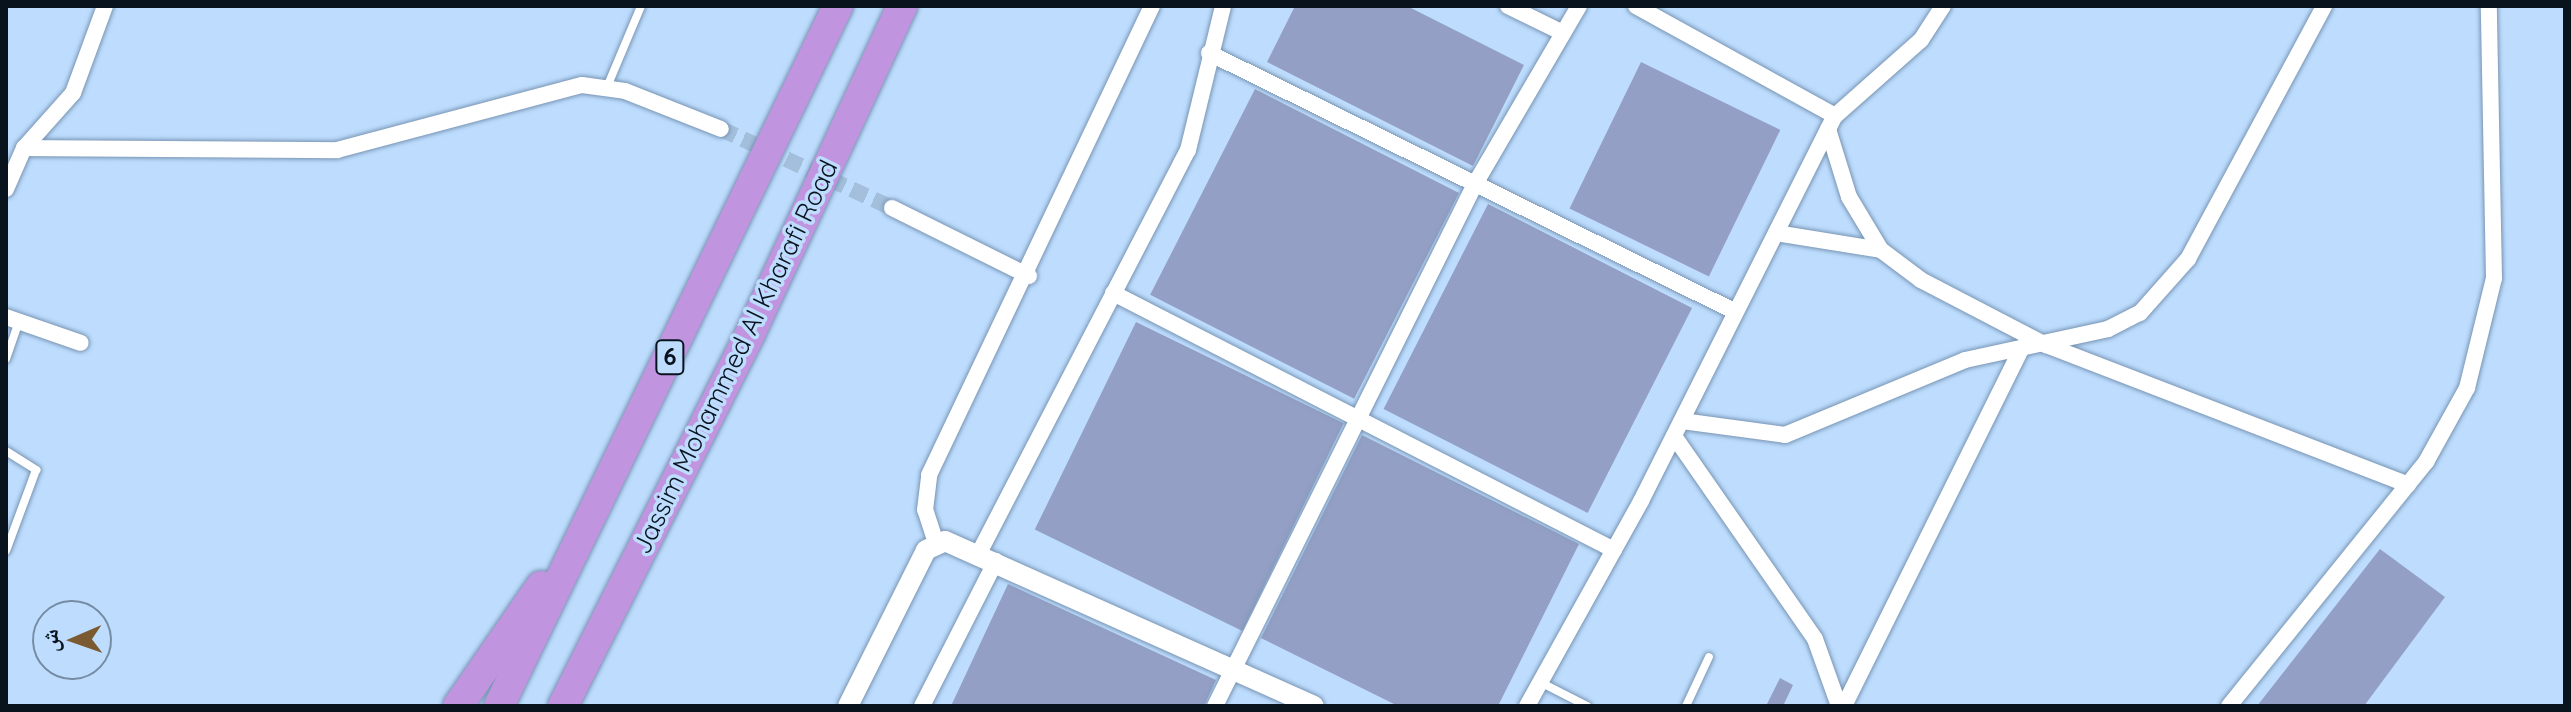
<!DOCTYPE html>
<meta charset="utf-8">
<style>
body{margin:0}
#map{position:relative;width:2571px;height:712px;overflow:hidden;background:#beddfe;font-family:Quicksand,"Noto Naskh Arabic",sans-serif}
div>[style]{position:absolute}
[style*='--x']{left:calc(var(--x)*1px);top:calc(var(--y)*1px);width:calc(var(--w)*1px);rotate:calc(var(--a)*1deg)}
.building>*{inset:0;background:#939fc4;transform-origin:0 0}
.minor-tunnel>*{height:16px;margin-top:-8px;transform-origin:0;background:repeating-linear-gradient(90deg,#a3bfdc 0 16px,transparent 0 24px)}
.roads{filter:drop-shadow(0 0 2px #7894b3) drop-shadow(0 0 2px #7894b3)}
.service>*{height:8px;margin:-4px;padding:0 4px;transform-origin:4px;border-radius:4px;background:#fff}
.minor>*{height:16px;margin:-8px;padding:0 8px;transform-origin:8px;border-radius:8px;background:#fff}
.tertiary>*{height:20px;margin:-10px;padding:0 10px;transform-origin:10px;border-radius:10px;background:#fff}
.motorway>*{height:30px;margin:-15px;padding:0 15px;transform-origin:15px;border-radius:15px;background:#c194e0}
span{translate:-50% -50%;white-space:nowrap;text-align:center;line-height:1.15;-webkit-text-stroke:7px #beddfe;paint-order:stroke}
.shield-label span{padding:2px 6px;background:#beddfe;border:2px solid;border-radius:6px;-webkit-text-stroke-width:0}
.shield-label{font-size:24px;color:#09131e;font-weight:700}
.street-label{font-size:26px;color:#09131e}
.frame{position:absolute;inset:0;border:8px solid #09131e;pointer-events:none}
.north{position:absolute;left:32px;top:600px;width:80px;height:80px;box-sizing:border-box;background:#beddfe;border:2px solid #768ca4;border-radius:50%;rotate:268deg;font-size:22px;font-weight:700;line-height:32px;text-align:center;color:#09131e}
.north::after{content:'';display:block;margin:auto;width:28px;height:36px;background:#7b5a31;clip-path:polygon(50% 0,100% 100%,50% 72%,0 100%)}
</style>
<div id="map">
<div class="building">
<div style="clip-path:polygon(1295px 6px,1407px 6px,1524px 65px,1473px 166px,1267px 62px)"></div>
<div style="left:1641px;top:62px;width:155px;height:163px;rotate:26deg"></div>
<div style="left:1255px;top:89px;width:229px;height:231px;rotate:27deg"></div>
<div style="left:1488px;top:204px;width:229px;height:230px;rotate:27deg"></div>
<div style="left:1136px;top:322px;width:231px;height:231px;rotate:26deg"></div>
<div style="clip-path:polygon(1362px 435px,1579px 544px,1498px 706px,1398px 706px,1261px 638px)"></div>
<div style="clip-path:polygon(2380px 549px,2445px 597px,2364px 706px,2257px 706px)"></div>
<div style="clip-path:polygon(1008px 584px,1216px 680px,1204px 706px,951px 706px)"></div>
<div style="clip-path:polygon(1780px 678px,1793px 685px,1783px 706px,1766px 706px)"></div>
</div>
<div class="minor-tunnel">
<div style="--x:721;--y:129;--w:188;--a:24.8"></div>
</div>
<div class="roads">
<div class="service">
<div style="--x:607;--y:87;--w:88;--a:-67.2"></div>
<div style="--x:6;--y:359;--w:39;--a:-71"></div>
<div style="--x:6;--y:451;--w:36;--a:32"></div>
<div style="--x:36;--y:470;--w:86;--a:110.3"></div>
<div style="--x:1540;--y:682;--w:53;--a:27.1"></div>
<div style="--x:1686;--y:706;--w:54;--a:-64.9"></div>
</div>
<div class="minor">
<div style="--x:1508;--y:6;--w:61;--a:26.1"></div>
<div style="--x:1636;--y:6;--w:227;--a:28.9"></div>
<div style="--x:1209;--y:53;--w:587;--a:26.17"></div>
<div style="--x:1828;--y:129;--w:71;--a:72.8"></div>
<div style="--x:1849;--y:197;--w:62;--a:58.9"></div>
<div style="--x:24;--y:148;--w:313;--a:0.4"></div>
<div style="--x:337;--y:150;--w:253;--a:-14.9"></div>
<div style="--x:582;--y:85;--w:43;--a:7.9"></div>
<div style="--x:625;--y:91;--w:103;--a:21.6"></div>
<div style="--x:6;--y:189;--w:45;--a:-66.3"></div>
<div style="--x:24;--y:148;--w:74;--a:-48.3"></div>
<div style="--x:73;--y:93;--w:93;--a:-69.8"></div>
<div style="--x:892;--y:208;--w:153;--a:26.4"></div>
<div style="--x:1776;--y:233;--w:106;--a:9.2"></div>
<div style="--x:1881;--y:250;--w:50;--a:36.9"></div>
<div style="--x:1921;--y:280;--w:141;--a:27.5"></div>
<div style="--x:2046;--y:345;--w:388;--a:21.1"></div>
<div style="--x:1113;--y:293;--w:563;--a:27.16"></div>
<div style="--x:6;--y:317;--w:79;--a:19.1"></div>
<div style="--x:1682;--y:421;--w:104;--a:7.7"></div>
<div style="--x:1785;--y:435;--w:195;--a:-22.6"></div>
<div style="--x:1965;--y:360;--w:146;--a:-12.2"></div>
<div style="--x:2108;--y:329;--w:36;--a:-27"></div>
<div style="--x:2140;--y:313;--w:72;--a:-48.4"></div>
<div style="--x:2188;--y:259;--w:287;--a:-61.7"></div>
<div style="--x:1674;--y:436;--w:247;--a:55.2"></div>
<div style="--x:1815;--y:639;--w:71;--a:70.3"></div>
<div style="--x:936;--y:543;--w:35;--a:-108"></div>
<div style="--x:925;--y:510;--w:35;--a:-83"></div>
<div style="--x:929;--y:475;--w:519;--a:-64.57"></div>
<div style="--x:979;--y:553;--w:454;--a:-62.6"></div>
<div style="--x:1188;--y:150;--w:148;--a:-76.3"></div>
<div style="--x:922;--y:706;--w:163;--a:-63"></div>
<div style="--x:1215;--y:706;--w:583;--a:-63.52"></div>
<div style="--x:1475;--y:184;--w:206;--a:-59.7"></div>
<div style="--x:1527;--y:706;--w:235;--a:-60.9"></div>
<div style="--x:1641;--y:501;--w:431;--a:-63.3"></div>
<div style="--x:1835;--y:116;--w:115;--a:-41.5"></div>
<div style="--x:1921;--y:40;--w:40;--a:-57.1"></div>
<div style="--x:1844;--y:706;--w:400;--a:-63.6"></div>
<div style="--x:2229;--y:706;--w:314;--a:-51.1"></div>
<div style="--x:2426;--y:462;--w:85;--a:-61"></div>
<div style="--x:2467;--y:388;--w:113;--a:-76.2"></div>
<div style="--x:2494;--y:278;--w:272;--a:-91.1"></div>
</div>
<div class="tertiary">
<div style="--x:848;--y:706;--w:174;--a:-63.4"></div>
<div style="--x:926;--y:550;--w:21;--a:-25"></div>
<div style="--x:945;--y:541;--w:404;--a:24.1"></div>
</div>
<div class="motorway">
<div style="--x:458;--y:706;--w:146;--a:-55.3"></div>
<div style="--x:499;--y:706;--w:778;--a:-64.16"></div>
<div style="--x:563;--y:706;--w:416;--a:-63.3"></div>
<div style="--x:750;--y:334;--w:362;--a:-65.1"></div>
</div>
</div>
<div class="shield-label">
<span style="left:670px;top:357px">6</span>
</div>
<div class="street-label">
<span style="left:735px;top:357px;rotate:-64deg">Jassim Mohammed Al Kharafi Road</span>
</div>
<div class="frame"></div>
<div class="north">ش</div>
</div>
